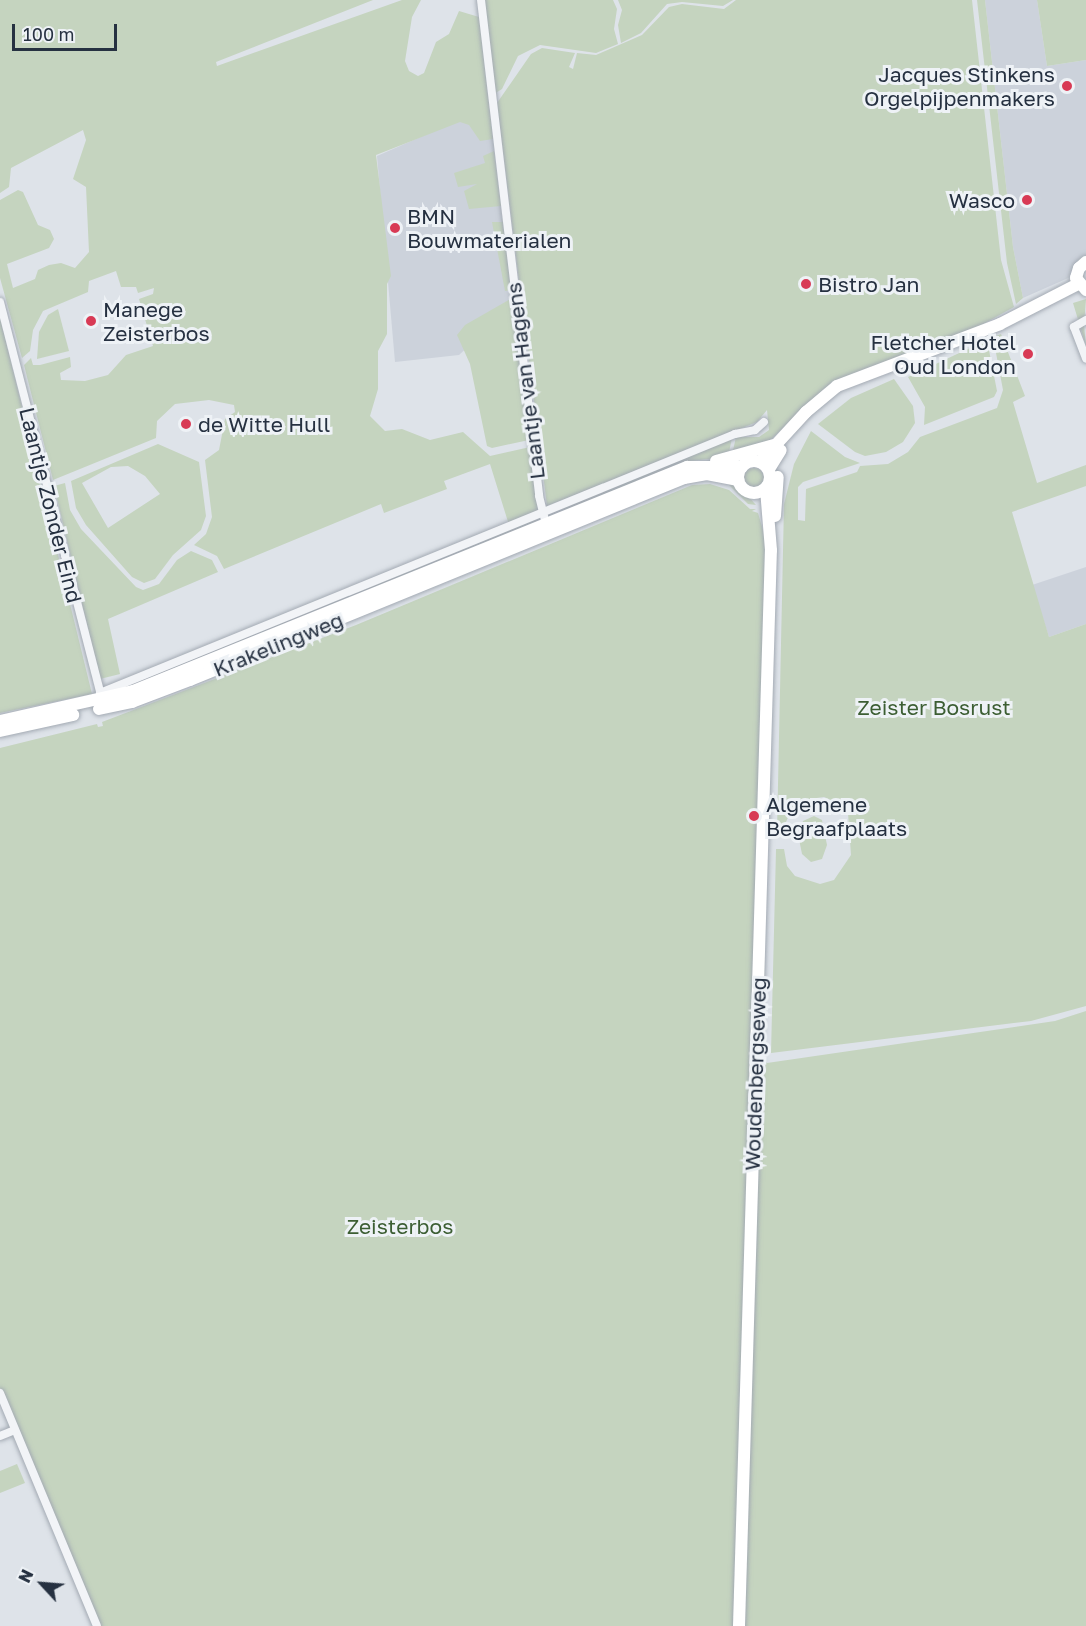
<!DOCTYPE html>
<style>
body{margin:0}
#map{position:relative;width:1086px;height:1626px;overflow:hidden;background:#dee3e9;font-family:"Golos Text",sans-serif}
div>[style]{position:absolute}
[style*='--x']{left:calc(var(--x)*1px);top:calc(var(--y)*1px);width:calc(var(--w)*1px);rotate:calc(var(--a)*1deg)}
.built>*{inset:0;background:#ccd2db}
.green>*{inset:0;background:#c5d4bf}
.round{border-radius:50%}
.roads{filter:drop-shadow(0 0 2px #a3aab3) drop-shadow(0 0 2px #a3aab3)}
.street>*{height:8px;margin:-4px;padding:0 4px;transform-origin:4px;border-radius:4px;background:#f2f4f7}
.primary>*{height:12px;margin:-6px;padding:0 6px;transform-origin:6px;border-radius:6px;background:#fff}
.primary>.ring{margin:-6px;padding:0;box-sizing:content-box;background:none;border:12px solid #fff;border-radius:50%}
.dots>*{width:16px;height:16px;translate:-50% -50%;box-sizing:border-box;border:3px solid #eef2f6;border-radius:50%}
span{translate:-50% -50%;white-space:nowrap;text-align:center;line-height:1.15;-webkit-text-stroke:6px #eef2f6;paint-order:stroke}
.poi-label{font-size:21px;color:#263141}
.right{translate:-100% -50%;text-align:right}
.left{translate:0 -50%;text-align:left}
.street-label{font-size:21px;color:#263141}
.park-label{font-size:21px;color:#3c5e33}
.north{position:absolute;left:12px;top:1554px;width:60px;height:60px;-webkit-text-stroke:4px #eef2f6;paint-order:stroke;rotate:296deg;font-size:16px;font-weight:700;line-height:24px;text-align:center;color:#263141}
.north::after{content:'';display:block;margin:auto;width:21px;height:27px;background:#263141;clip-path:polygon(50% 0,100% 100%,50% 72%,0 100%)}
.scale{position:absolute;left:12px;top:24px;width:105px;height:27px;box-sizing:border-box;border:3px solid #263141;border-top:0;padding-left:8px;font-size:18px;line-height:21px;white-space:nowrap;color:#263141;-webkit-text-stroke:4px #eef2f6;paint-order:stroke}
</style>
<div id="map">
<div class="built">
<div style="clip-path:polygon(985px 0,1037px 0,1047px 66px,1086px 60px,1086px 261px,1075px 275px,1023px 298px,1013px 247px)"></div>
<div style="clip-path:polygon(489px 107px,512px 306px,459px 355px,395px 362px,377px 156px)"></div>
<div style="clip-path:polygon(1086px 567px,1086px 624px,1049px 637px,1032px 585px)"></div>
</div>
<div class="green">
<div style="clip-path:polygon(0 0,373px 0,216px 62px,217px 66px,402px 0,421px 0,412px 17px,405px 61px,409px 71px,418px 76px,424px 73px,436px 42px,449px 34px,459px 11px,479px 17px,493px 139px,480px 141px,469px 125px,460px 122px,376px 155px,391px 276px,387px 284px,387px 334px,378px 351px,378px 389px,370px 416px,385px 431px,402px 429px,430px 440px,463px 432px,490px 456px,530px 447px,538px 512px,509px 525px,490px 464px,444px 481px,447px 489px,384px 513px,381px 504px,224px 569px,217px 556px,194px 545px,206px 534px,212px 517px,205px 460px,219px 450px,225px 419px,235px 412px,234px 405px,209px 400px,175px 404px,157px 421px,156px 438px,53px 480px,24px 365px,31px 358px,33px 365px,40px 365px,70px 357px,71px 367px,60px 373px,61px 380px,85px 381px,108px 375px,126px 355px,153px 346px,139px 299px,153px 294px,154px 288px,138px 293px,136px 287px,121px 287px,116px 271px,89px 281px,88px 292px,43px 311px,33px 330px,30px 351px,22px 358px,0 278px,0 200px,18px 190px,23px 192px,38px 225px,50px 230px,54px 239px,49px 248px,7px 264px,13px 288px,35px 279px,38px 270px,49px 265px,61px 263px,75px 268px,89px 252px,86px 187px,73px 179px,86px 140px,83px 130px,11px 168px,9px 187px,0 193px)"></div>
<div style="clip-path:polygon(482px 0,613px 0,617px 9px,614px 29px,618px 44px,596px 53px,540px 45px,518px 56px,502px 89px,494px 94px)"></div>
<div style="clip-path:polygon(618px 0,733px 0,723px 6px,682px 2px,667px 4px,641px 33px,621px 43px,618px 25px,622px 10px)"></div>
<div style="clip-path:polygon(736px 0,972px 0,1001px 260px,1014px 307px,967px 333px,825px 388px,762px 448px,732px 455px,736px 437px,759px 437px,769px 430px,767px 410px,757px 422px,547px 506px,497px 103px,531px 54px,542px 48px,575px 53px,569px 67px,573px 69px,577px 53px,596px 55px,642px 35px,669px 7px,682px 4px,724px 9px)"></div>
<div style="clip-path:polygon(977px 0,985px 0,1013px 247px,1023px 298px,1016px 304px,1007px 263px)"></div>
<div style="clip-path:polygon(1037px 0,1086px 0,1086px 60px,1047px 66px)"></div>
<div style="clip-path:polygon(494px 151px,501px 206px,469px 209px,464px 191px,477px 184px,458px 187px,454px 173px,485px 163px,483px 156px)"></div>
<div style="clip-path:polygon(492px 222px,503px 222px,511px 290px,505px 291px)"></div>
<div style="clip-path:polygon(512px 298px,529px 440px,492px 448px,487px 446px,470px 364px,457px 335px,465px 325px)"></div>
<div style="clip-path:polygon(1086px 299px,1084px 325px,1086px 346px,1073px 303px)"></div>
<div style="clip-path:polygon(58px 309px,69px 351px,37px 359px,39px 332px,48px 315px)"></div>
<div style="clip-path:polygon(0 317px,92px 694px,0 713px)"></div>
<div style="clip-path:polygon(1001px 334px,1025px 396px,1013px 402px,1037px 483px,1086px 465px,1086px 486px,1012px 512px,1049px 637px,1086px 624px,1086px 1006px,1031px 1021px,771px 1053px,776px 849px,784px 849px,787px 866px,795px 876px,820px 884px,834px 880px,851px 855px,848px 813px,838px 803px,824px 797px,802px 800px,792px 808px,783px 829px,777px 831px,784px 504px,794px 464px,811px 431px,845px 457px,860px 463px,803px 482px,798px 487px,798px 520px,805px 521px,806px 489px,857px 472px,860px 466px,888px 464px,908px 452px,920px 437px,997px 408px,1003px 390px,993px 337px)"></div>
<div style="clip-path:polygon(987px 340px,997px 391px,994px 397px,924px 425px,925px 407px,908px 377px)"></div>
<div style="clip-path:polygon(894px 379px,913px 406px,915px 423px,903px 442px,886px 452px,865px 456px,855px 452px,818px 424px,851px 398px)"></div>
<div style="clip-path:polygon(732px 438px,728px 457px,689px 461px,565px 514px,562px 507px)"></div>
<div style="clip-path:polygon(evenodd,158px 444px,199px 462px,206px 516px,201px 530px,173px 555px,155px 579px,144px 583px,132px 577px,86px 525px,76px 508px,71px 481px,158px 444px,128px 466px,145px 476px,160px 494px,108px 528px,82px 483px,111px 467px,128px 466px)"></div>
<div class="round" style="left:744px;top:468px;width:20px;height:20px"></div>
<div style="clip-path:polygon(65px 483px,70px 510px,81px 529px,136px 587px,143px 590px,159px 584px,177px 560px,191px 551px,212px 560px,218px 572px,108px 619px,120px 674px,100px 679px,54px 486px)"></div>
<div style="clip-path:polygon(727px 483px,736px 483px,756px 505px,748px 504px)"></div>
<div style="clip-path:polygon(710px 484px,729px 490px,750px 509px,756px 509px,752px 511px,758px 513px,768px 547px,764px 1060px,767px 1063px,1055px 1021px,1086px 1011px,1086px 1626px,97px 1626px,0 1393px,0 748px,97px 724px,98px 727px,103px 726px,102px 722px,356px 625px,692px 485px)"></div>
<div style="clip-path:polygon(538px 518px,536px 522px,365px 595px,364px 588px)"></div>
<div style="clip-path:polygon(814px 816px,822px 820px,827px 845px,822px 859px,811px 862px,802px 854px,798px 834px,803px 821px)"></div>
<div style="clip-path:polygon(17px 1464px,25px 1483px,0 1493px,0 1471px)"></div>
</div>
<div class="roads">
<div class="street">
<div style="--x:481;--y:0;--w:499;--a:83.3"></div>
<div style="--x:539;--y:496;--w:33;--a:76"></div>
<div style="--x:0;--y:302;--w:407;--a:75.6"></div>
<div style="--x:1086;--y:320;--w:14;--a:150"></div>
<div style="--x:1074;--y:327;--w:34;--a:69"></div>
<div style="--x:100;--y:693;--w:686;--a:-22.19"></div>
<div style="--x:735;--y:434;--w:20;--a:-11"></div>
<div style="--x:755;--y:430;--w:12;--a:-42"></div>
<div style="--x:0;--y:1393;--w:252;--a:67.4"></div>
<div style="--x:0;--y:1436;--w:16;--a:-22"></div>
</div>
<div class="primary">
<div style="--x:1086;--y:262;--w:9;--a:139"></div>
<div style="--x:1079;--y:268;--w:10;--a:107"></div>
<div style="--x:1076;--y:278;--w:16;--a:50"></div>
<div class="ring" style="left:738px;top:461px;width:20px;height:20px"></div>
<div style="--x:716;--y:461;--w:60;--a:-15.4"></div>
<div style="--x:760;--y:462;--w:68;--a:-47.4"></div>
<div style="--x:806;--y:412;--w:40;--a:-40"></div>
<div style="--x:837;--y:386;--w:174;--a:-20.8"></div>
<div style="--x:1000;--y:324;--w:88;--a:-27.1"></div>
<div style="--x:769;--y:469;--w:22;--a:-58"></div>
<div style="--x:775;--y:516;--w:39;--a:-86"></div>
<div style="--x:99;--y:709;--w:34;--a:-12"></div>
<div style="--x:132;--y:702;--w:62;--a:-20.8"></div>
<div style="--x:190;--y:680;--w:534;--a:-22.24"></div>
<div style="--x:684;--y:478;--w:23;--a:-10"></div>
<div style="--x:707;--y:474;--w:32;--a:11"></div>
<div style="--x:0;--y:721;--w:136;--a:-12.7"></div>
<div style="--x:133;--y:691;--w:598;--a:-22.02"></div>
<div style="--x:687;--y:467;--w:55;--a:0"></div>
<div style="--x:0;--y:731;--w:75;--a:-12.4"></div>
<div style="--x:739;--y:1626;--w:1076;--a:-88.3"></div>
<div style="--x:771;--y:550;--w:61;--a:-94.7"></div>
</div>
</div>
<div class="dots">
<div style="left:1067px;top:86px;background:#d83a55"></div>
<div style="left:1027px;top:200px;background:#d83a55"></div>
<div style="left:395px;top:228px;background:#d83a55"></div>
<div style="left:806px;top:284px;background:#d83a55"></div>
<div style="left:91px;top:321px;background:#d83a55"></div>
<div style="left:1028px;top:354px;background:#d83a55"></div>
<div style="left:186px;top:424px;background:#d83a55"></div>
<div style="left:754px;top:816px;background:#d83a55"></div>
</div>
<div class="poi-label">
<span class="right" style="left:1055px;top:86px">Jacques Stinkens<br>Orgelpijpenmakers</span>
<span class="right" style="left:1015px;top:200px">Wasco</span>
<span class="left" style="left:407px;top:228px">BMN<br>Bouwmaterialen</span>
<span class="left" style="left:818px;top:284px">Bistro Jan</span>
<span class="left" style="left:103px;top:321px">Manege<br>Zeisterbos</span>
<span class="right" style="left:1016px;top:354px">Fletcher Hotel<br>Oud London</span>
<span class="left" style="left:198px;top:424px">de Witte Hull</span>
<span class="left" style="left:766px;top:816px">Algemene<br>Begraafplaats</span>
</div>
<div class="street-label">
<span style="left:525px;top:381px;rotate:-97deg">Laantje van Hagens</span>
<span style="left:51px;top:505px;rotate:76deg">Laantje Zonder Eind</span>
<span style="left:278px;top:644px;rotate:-22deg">Krakelingweg</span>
<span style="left:755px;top:1074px;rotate:-88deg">Woudenbergseweg</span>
</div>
<div class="park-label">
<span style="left:934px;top:707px">Zeister Bosrust</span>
<span style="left:400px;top:1226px">Zeisterbos</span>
</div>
<div class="north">N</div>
<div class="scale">100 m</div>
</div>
